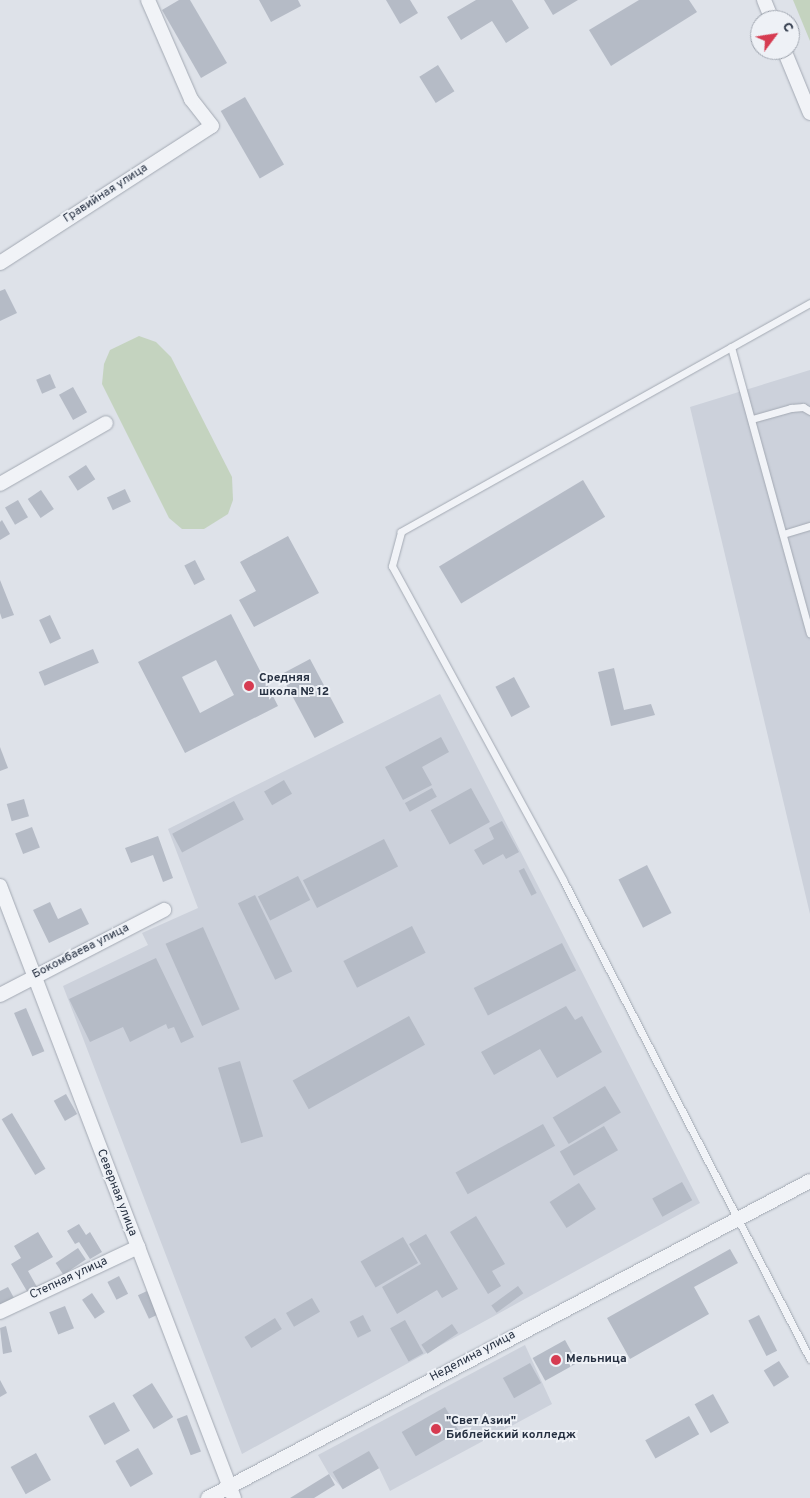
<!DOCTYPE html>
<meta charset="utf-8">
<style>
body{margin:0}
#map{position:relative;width:810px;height:1498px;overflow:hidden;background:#dee2e9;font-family:Overpass,sans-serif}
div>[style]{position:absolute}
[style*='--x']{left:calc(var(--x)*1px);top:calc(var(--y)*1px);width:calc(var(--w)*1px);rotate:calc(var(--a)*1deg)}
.built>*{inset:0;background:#ccd1db}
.green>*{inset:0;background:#c4d3bf}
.building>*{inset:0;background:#b5bbc6;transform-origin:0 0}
.roads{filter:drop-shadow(0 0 1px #a3a9b3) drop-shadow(0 0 1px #a3a9b3)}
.service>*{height:7px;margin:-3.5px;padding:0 3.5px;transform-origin:3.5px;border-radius:3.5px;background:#f1f3f7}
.minor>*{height:14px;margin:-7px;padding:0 7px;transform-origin:7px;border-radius:7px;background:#f1f3f7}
.dots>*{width:14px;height:14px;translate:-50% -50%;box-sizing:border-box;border:2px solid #eef1f6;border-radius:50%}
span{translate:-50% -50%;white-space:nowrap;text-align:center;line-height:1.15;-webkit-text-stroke:4px #eef1f6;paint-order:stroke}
.street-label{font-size:12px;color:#263041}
.poi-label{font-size:12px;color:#263041;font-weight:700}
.left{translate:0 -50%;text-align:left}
.north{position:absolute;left:750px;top:10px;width:50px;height:50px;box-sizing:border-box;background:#eef1f6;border:1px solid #9ea4ae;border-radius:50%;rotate:59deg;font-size:14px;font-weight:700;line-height:20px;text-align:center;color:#263041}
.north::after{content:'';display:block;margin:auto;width:18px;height:22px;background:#d63b51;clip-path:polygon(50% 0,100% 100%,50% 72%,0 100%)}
</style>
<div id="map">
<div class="built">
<div style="clip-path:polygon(810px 370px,810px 914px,690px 407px)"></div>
<div style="clip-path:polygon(440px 694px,700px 1203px,242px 1454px,63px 986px,148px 945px,142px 933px,198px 908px,168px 829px)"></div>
<div style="clip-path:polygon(525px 1345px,552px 1404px,390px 1491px,379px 1468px,343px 1489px,329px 1474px,318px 1455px)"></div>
</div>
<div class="green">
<div style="clip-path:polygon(793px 0,810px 0,810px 41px)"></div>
<div style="clip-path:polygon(139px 336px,156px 342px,171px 357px,232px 477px,233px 500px,228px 514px,204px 529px,182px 529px,169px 518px,102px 384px,104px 364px,110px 350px)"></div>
</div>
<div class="building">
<div style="clip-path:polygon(179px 0,190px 0,227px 63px,201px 78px,162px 10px)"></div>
<div style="clip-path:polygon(259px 0,298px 0,301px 6px,271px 22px)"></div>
<div style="clip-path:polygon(386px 0,410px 0,418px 13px,400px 24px)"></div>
<div style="clip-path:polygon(476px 0,512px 0,529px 28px,506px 43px,492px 21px,461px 40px,447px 17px)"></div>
<div style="clip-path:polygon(544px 0,578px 0,553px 15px)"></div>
<div style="clip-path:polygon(639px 0,689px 0,697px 12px,611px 66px,589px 30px)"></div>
<div style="left:438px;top:65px;width:31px;height:22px;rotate:58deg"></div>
<div style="left:245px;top:97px;width:78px;height:28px;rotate:60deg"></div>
<div style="clip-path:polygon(5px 289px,17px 313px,0 321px,0 291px)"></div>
<div style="left:50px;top:374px;width:15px;height:15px;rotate:67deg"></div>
<div style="left:73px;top:387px;width:29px;height:16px;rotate:61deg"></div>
<div style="left:86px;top:465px;width:17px;height:21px;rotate:57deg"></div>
<div style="left:583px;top:480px;width:43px;height:168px;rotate:59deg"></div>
<div style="left:125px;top:489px;width:14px;height:20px;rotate:65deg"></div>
<div style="left:41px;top:490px;width:23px;height:16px;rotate:56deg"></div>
<div style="left:18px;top:500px;width:20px;height:15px;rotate:60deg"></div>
<div style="clip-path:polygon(2px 520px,10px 534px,0 540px,0 522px)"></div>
<div style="clip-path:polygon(288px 536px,319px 593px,254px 627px,239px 600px,256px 591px,240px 562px)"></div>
<div style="left:195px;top:560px;width:22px;height:12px;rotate:63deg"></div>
<div style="clip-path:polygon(0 580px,14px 615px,2px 619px,0 613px)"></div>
<div style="clip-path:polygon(evenodd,231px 614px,278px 706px,185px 753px,138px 662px,231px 614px,216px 660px,234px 695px,200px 713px,182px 677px,216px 660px)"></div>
<div style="left:50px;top:615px;width:26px;height:12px;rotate:65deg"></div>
<div style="left:93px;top:649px;width:15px;height:59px;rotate:67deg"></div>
<div style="left:310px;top:659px;width:72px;height:33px;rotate:62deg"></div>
<div style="clip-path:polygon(614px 668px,624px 710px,651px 704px,655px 715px,611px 726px,598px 672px)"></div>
<div style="left:514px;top:677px;width:34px;height:21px;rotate:62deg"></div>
<div style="clip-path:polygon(441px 737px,449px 752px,422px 767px,432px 785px,403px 800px,385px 767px)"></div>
<div style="clip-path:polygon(0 747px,8px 768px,0 771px)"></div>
<div style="left:284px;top:780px;width:16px;height:23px;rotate:60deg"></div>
<div style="left:432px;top:788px;width:10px;height:31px;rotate:61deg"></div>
<div style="left:471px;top:788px;width:39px;height:46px;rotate:61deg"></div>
<div style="left:24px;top:799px;width:18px;height:18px;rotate:74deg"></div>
<div style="left:234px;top:801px;width:21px;height:70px;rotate:62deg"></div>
<div style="clip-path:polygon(502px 821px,519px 852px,506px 859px,503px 854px,483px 865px,474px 850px,494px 839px,489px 828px)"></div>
<div style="left:32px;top:827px;width:22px;height:18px;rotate:69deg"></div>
<div style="clip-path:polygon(158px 836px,173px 878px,163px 882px,153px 855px,131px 863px,125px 848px)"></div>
<div style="left:384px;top:839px;width:31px;height:91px;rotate:63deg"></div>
<div style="left:647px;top:865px;width:54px;height:32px;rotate:63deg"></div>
<div style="left:524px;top:868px;width:28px;height:6px;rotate:63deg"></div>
<div style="left:298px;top:876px;width:27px;height:45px;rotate:63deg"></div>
<div style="left:255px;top:895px;width:85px;height:19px;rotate:64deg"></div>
<div style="clip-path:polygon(50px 902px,58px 919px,81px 908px,89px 924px,49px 943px,33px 910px)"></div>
<div style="left:412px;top:926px;width:30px;height:77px;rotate:63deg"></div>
<div style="left:203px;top:927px;width:90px;height:41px;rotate:66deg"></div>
<div style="left:562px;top:943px;width:31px;height:99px;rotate:63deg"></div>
<div style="clip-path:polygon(156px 958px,194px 1037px,181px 1043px,174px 1027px,168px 1029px,166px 1024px,130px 1042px,123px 1027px,90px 1042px,69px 999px)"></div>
<div style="clip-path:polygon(566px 1006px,575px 1020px,582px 1016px,602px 1052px,557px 1078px,540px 1049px,494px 1075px,481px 1052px)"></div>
<div style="left:26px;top:1008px;width:47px;height:13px;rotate:67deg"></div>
<div style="left:409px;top:1016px;width:33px;height:133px;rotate:61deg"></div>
<div style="left:240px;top:1061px;width:79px;height:23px;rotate:73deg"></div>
<div style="left:605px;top:1086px;width:31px;height:61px;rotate:59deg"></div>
<div style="left:66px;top:1094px;width:23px;height:14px;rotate:61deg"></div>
<div style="left:12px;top:1113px;width:65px;height:12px;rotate:59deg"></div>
<div style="left:543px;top:1124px;width:25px;height:100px;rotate:61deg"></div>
<div style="left:604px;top:1126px;width:28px;height:51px;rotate:60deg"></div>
<div style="left:682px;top:1182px;width:21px;height:34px;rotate:61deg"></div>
<div style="left:579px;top:1183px;width:31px;height:35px;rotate:57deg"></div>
<div style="clip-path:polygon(476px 1216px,505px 1264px,492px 1271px,501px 1286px,488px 1294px,450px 1232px)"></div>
<div style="clip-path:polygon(79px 1224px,86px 1235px,90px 1232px,102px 1252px,90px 1259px,79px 1242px,75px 1244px,67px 1231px)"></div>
<div style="clip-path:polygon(38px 1232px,53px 1257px,28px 1271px,37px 1287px,28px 1293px,11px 1264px,21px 1258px,14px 1246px)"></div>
<div style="clip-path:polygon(426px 1234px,458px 1289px,442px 1298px,437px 1290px,397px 1314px,382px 1287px,421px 1264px,409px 1244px)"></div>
<div style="left:403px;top:1237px;width:30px;height:49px;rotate:60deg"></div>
<div style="left:78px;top:1248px;width:14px;height:27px;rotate:56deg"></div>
<div style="clip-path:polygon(730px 1249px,738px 1263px,694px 1287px,709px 1314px,630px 1359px,607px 1318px)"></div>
<div style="left:119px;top:1276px;width:20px;height:13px;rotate:63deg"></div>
<div style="left:518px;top:1286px;width:9px;height:33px;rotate:54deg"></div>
<div style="clip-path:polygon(8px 1287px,14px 1298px,0 1306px,0 1291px)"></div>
<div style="left:147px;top:1291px;width:26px;height:10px;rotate:65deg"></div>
<div style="left:92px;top:1293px;width:23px;height:12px;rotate:56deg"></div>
<div style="left:312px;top:1298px;width:16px;height:30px;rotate:60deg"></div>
<div style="left:65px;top:1306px;width:24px;height:17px;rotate:68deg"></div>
<div style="left:363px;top:1315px;width:18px;height:15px;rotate:63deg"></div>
<div style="left:759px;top:1315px;width:40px;height:12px;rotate:63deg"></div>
<div style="left:275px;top:1318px;width:13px;height:36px;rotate:58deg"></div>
<div style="left:405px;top:1320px;width:38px;height:17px;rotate:61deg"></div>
<div style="left:452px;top:1324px;width:11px;height:37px;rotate:56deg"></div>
<div style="clip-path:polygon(6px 1326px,12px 1352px,3px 1354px,0 1328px)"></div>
<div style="left:565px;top:1340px;width:26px;height:37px;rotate:61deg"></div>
<div style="left:779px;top:1361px;width:19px;height:18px;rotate:58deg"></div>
<div style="left:530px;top:1363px;width:23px;height:31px;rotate:61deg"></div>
<div style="clip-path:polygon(0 1380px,7px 1393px,0 1397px)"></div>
<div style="left:152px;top:1383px;width:40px;height:23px;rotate:58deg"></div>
<div style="left:713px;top:1394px;width:33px;height:21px;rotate:61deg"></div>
<div style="left:114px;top:1402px;width:33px;height:29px;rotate:61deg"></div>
<div style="left:445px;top:1407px;width:28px;height:50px;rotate:60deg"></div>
<div style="left:187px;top:1415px;width:39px;height:11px;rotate:69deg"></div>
<div style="left:689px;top:1416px;width:21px;height:50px;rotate:61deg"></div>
<div style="left:138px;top:1448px;width:30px;height:26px;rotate:60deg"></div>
<div style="left:369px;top:1451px;width:20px;height:42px;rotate:60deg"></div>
<div style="left:36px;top:1453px;width:31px;height:29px;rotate:61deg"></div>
<div style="clip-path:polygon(329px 1474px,335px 1485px,314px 1498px,290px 1498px)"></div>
</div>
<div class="roads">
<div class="service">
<div style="--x:810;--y:303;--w:469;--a:150.8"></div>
<div style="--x:401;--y:532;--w:35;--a:105"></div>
<div style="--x:392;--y:566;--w:358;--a:61.4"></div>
<div style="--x:563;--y:880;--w:539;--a:62.72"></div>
<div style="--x:731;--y:347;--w:297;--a:74.6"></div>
<div style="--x:752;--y:419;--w:41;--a:-15.8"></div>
<div style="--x:791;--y:408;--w:12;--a:-5"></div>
<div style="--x:803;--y:407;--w:8;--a:30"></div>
<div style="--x:783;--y:534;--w:28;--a:-17"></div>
</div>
<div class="minor">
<div style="--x:764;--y:0;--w:22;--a:68"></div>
<div style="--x:784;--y:50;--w:68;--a:67.6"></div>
<div style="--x:0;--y:263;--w:252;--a:-32.9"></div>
<div style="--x:212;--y:126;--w:34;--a:-128"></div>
<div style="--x:191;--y:99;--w:108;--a:-113.5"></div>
<div style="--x:0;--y:484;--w:122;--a:-29.9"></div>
<div style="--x:0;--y:886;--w:655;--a:69.08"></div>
<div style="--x:0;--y:995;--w:185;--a:-27.4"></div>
<div style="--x:0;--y:1312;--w:153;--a:-25.2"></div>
<div style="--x:208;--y:1498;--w:680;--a:-27.77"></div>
</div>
</div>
<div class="dots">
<div style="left:249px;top:686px;background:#d63b51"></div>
<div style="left:556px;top:1360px;background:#d63b51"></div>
<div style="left:436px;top:1429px;background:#d63b51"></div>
</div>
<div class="street-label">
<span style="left:106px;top:194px;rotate:-33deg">Гравийная улица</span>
<span style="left:81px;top:952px;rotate:-27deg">Бокомбаева улица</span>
<span style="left:116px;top:1193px;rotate:69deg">Северная улица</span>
<span style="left:69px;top:1279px;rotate:-25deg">Степная улица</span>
<span style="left:473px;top:1357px;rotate:-28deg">Неделина улица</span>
</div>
<div class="poi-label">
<span class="left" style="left:259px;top:686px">Средняя<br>школа № 12</span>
<span class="left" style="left:566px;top:1360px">Мельница</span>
<span class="left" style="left:446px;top:1429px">"Свет Азии"<br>Библейский колледж</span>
</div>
<div class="north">С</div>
</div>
